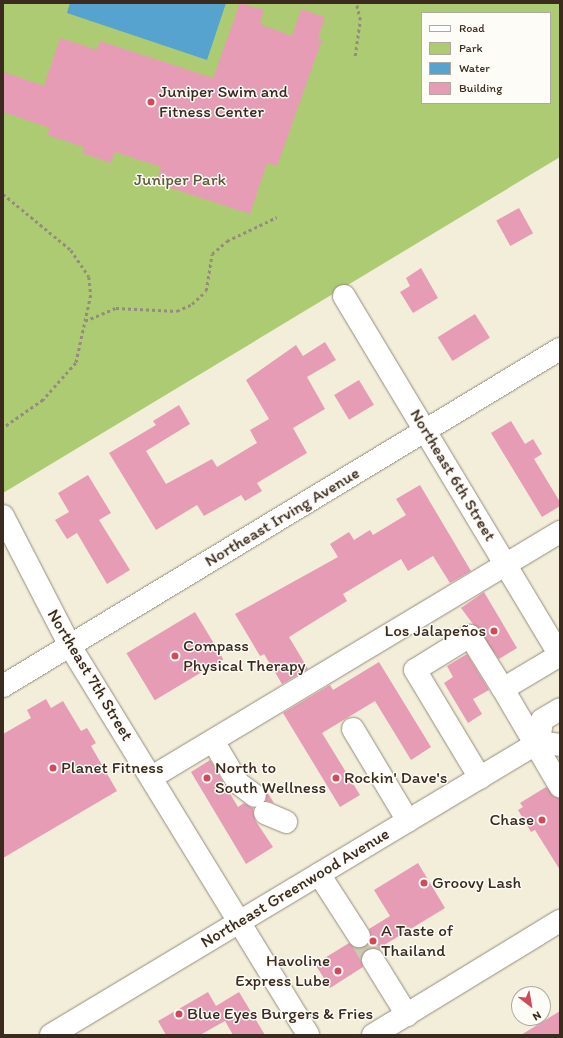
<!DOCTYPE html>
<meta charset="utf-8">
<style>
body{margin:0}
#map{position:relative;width:563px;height:1038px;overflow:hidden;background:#f2eeda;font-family:Itim,sans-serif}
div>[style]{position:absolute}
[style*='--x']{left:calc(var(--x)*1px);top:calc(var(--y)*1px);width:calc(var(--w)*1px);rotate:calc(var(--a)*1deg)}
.green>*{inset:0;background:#accb73}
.water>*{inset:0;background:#57a3cf}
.building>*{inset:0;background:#e79cb5;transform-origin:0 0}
.minor-tunnel>*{height:22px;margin-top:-11px;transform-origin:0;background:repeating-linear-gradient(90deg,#cdc7b4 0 22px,transparent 0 33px)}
.path>*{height:2.5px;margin-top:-1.25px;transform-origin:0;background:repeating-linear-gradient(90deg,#968c7c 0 3px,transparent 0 6px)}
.roads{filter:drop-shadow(0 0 1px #968c7c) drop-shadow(0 0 1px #968c7c)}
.minor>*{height:22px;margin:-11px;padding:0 11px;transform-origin:11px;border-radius:11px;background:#fff}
.major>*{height:22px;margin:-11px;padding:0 11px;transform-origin:11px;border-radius:11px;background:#fff}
.dots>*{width:11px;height:11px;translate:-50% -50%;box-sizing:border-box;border:2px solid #fdfcf7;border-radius:50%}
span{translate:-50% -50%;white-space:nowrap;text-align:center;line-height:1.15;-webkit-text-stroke:3px #fdfcf7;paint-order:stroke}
.poi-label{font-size:17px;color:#3b2a1e}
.left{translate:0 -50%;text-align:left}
.right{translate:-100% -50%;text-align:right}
.park-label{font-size:17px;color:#5d5a38}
.street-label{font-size:17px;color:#3b2a1e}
.frame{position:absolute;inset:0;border:4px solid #3b2a1e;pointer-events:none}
.legend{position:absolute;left:421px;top:12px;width:130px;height:92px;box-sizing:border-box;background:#fdfcf7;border:1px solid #afa8a0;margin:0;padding:5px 7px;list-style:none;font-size:12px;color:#3b2a1e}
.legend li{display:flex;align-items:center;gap:8px;height:20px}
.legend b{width:20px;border:1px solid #afa8a0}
.north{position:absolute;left:511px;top:986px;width:40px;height:40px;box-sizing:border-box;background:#fdfcf7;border:1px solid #afa8a0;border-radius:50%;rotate:149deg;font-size:11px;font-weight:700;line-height:16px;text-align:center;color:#3b2a1e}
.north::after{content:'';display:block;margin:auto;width:14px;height:18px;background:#d1495b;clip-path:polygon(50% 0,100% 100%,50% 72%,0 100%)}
</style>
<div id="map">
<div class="green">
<div style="clip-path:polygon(evenodd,3px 3px,560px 3px,560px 157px,3px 493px,3px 3px,422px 13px,550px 13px,550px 103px,422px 103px,422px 13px)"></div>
</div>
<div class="water">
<div style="clip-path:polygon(70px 3px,226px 3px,207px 60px,67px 13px)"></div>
</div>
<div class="building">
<div style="clip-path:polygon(240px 3px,264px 10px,260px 24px,292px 36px,301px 9px,325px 17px,318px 38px,322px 40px,277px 166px,267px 163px,250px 214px,156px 183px,161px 167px,115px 152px,111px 163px,82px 153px,84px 147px,47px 135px,50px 128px,3px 112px,3px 72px,44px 86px,60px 38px,97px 50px,100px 41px,213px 78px)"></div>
<div style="left:519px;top:208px;width:29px;height:26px;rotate:61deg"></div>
<div style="clip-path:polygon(421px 268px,438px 298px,413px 313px,400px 292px,410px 286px,406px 278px)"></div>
<div style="left:475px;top:314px;width:28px;height:44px;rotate:58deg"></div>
<div style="clip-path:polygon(325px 342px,336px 360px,307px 377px,325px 409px,293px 428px,307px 453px,257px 483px,262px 491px,245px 501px,241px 495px,204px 516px,197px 505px,156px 530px,109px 453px,156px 425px,153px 421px,179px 405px,190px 424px,146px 451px,166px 484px,212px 459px,217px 467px,257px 443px,250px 430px,269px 419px,246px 380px,296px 345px,303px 356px)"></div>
<div style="left:359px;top:380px;width:29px;height:29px;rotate:59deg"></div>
<div style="clip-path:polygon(511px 421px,525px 444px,533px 439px,542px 454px,534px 459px,560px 502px,560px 506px,542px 517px,491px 433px)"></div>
<div style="clip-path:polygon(88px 475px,111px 513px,99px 520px,130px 570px,107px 584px,77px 533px,67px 539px,55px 520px,69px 512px,58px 493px)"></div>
<div style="clip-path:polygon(420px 485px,471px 571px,450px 583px,433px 556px,408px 571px,401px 559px,343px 594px,347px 601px,289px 637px,308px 669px,282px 684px,264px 654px,260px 656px,235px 614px,338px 557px,330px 544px,349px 532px,354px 540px,370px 530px,373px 535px,406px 515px,396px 499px)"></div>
<div style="clip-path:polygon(484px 592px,517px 648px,499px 659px,461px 608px)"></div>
<div style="left:195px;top:612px;width:55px;height:80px;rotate:59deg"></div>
<div style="clip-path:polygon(467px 654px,489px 690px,473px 699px,482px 714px,468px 723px,444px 683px,453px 677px,447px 666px)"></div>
<div style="clip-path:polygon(379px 662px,431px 747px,411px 760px,375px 701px,322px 733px,360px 795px,340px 807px,283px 713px,330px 685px,333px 690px)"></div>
<div style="clip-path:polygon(46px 699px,51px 708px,63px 701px,81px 731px,87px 728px,96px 743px,91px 746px,117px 791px,3px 858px,3px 734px,31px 718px,27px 710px)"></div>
<div style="clip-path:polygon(210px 760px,238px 807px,244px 803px,253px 808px,255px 820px,273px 847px,246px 864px,191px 772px)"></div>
<div style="clip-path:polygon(546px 787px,560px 798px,560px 870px,535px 830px,531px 832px,518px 810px,523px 807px,520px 803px)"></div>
<div style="clip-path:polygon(266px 790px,274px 803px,266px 801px)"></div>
<div style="clip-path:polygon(418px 863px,445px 908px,381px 947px,380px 950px,366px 950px,361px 960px,363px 967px,330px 988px,315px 964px,349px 943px,359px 948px,366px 946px,371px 936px,369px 929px,390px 916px,374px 890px)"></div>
<div style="clip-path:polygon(208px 992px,216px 1006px,239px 992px,265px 1035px,233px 1035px,225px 1021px,200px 1035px,166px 1035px,158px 1021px)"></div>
<div style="clip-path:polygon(560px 1011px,560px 1035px,521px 1035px)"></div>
</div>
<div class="minor-tunnel">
<div style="--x:359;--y:936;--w:28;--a:60"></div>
</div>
<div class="path">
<div style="--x:355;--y:56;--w:36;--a:-82"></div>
<div style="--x:360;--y:20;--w:17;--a:-103"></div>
<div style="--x:3;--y:194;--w:88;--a:39.5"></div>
<div style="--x:71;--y:250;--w:32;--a:56"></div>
<div style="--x:89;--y:277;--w:18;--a:84"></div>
<div style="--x:91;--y:295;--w:70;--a:102.4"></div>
<div style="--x:76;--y:363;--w:50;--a:131.7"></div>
<div style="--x:43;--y:400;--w:49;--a:145"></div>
<div style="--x:85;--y:321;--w:34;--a:-23"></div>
<div style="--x:116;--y:308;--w:61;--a:2.8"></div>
<div style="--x:177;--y:311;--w:17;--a:-25"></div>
<div style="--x:192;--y:304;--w:19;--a:-43"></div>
<div style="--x:206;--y:291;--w:37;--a:-81"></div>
<div style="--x:212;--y:254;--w:20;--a:-41"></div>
<div style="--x:227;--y:241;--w:55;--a:-25.6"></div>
</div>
<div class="roads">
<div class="minor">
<div style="--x:344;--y:296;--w:419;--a:59"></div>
<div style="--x:3;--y:516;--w:146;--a:62.7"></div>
<div style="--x:70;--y:646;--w:456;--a:58.5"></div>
<div style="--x:560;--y:655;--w:66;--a:149.2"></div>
<div style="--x:503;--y:689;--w:113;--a:59.6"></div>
<div style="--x:3;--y:686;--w:651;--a:-31.18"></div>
<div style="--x:353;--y:729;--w:107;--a:59.1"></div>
<div style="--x:213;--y:741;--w:49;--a:59.2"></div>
<div style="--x:238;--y:783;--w:21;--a:37"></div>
<div style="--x:152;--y:777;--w:476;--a:-31"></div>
<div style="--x:480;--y:778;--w:126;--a:-121"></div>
<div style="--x:415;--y:670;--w:65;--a:-31.7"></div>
<div style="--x:470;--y:636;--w:62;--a:58.1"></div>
<div style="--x:265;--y:813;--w:23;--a:23"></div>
<div style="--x:319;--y:874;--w:74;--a:57.2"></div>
<div style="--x:373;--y:960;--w:65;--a:58.3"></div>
<div style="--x:373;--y:1035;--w:219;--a:-31.4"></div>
</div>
<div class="major">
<div style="--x:539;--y:742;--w:22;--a:-82"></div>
<div style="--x:542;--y:720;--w:21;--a:-31"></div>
<div style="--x:51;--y:1035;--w:569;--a:-30.98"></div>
<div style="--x:539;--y:742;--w:21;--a:8"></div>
</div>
</div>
<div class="dots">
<div style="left:151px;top:102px;background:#d1495b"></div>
<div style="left:494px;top:631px;background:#d1495b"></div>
<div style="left:175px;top:656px;background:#d1495b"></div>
<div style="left:53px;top:768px;background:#d1495b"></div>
<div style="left:207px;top:778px;background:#d1495b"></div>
<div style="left:336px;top:778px;background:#d1495b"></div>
<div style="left:542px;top:820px;background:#d1495b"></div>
<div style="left:424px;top:883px;background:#d1495b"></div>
<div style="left:373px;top:941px;background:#d1495b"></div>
<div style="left:338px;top:971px;background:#d1495b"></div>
<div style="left:179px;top:1014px;background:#d1495b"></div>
</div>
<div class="poi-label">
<span class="left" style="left:159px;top:102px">Juniper Swim and<br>Fitness Center</span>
<span class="right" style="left:486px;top:631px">Los Jalapeños</span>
<span class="left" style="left:183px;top:656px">Compass<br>Physical Therapy</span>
<span class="left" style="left:61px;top:768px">Planet Fitness</span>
<span class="left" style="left:215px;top:778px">North to<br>South Wellness</span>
<span class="left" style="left:344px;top:778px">Rockin' Dave's</span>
<span class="right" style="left:534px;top:820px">Chase</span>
<span class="left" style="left:432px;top:883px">Groovy Lash</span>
<span class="left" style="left:381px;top:941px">A Taste of<br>Thailand</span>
<span class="right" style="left:330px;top:971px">Havoline<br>Express Lube</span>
<span class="left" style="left:187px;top:1014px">Blue Eyes Burgers &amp; Fries</span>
</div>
<div class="park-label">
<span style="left:180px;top:180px">Juniper Park</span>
</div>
<div class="street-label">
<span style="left:453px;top:475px;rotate:59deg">Northeast 6th Street</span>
<span style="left:282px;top:517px;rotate:-31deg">Northeast Irving Avenue</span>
<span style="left:90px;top:675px;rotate:59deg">Northeast 7th Street</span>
<span style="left:295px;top:888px;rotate:-31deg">Northeast Greenwood Avenue</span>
</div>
<div class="frame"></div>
<ul class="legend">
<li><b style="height:5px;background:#fff"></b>Road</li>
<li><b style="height:11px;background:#accb73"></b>Park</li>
<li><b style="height:11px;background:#57a3cf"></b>Water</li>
<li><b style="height:11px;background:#e79cb5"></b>Building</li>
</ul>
<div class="north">N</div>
</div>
